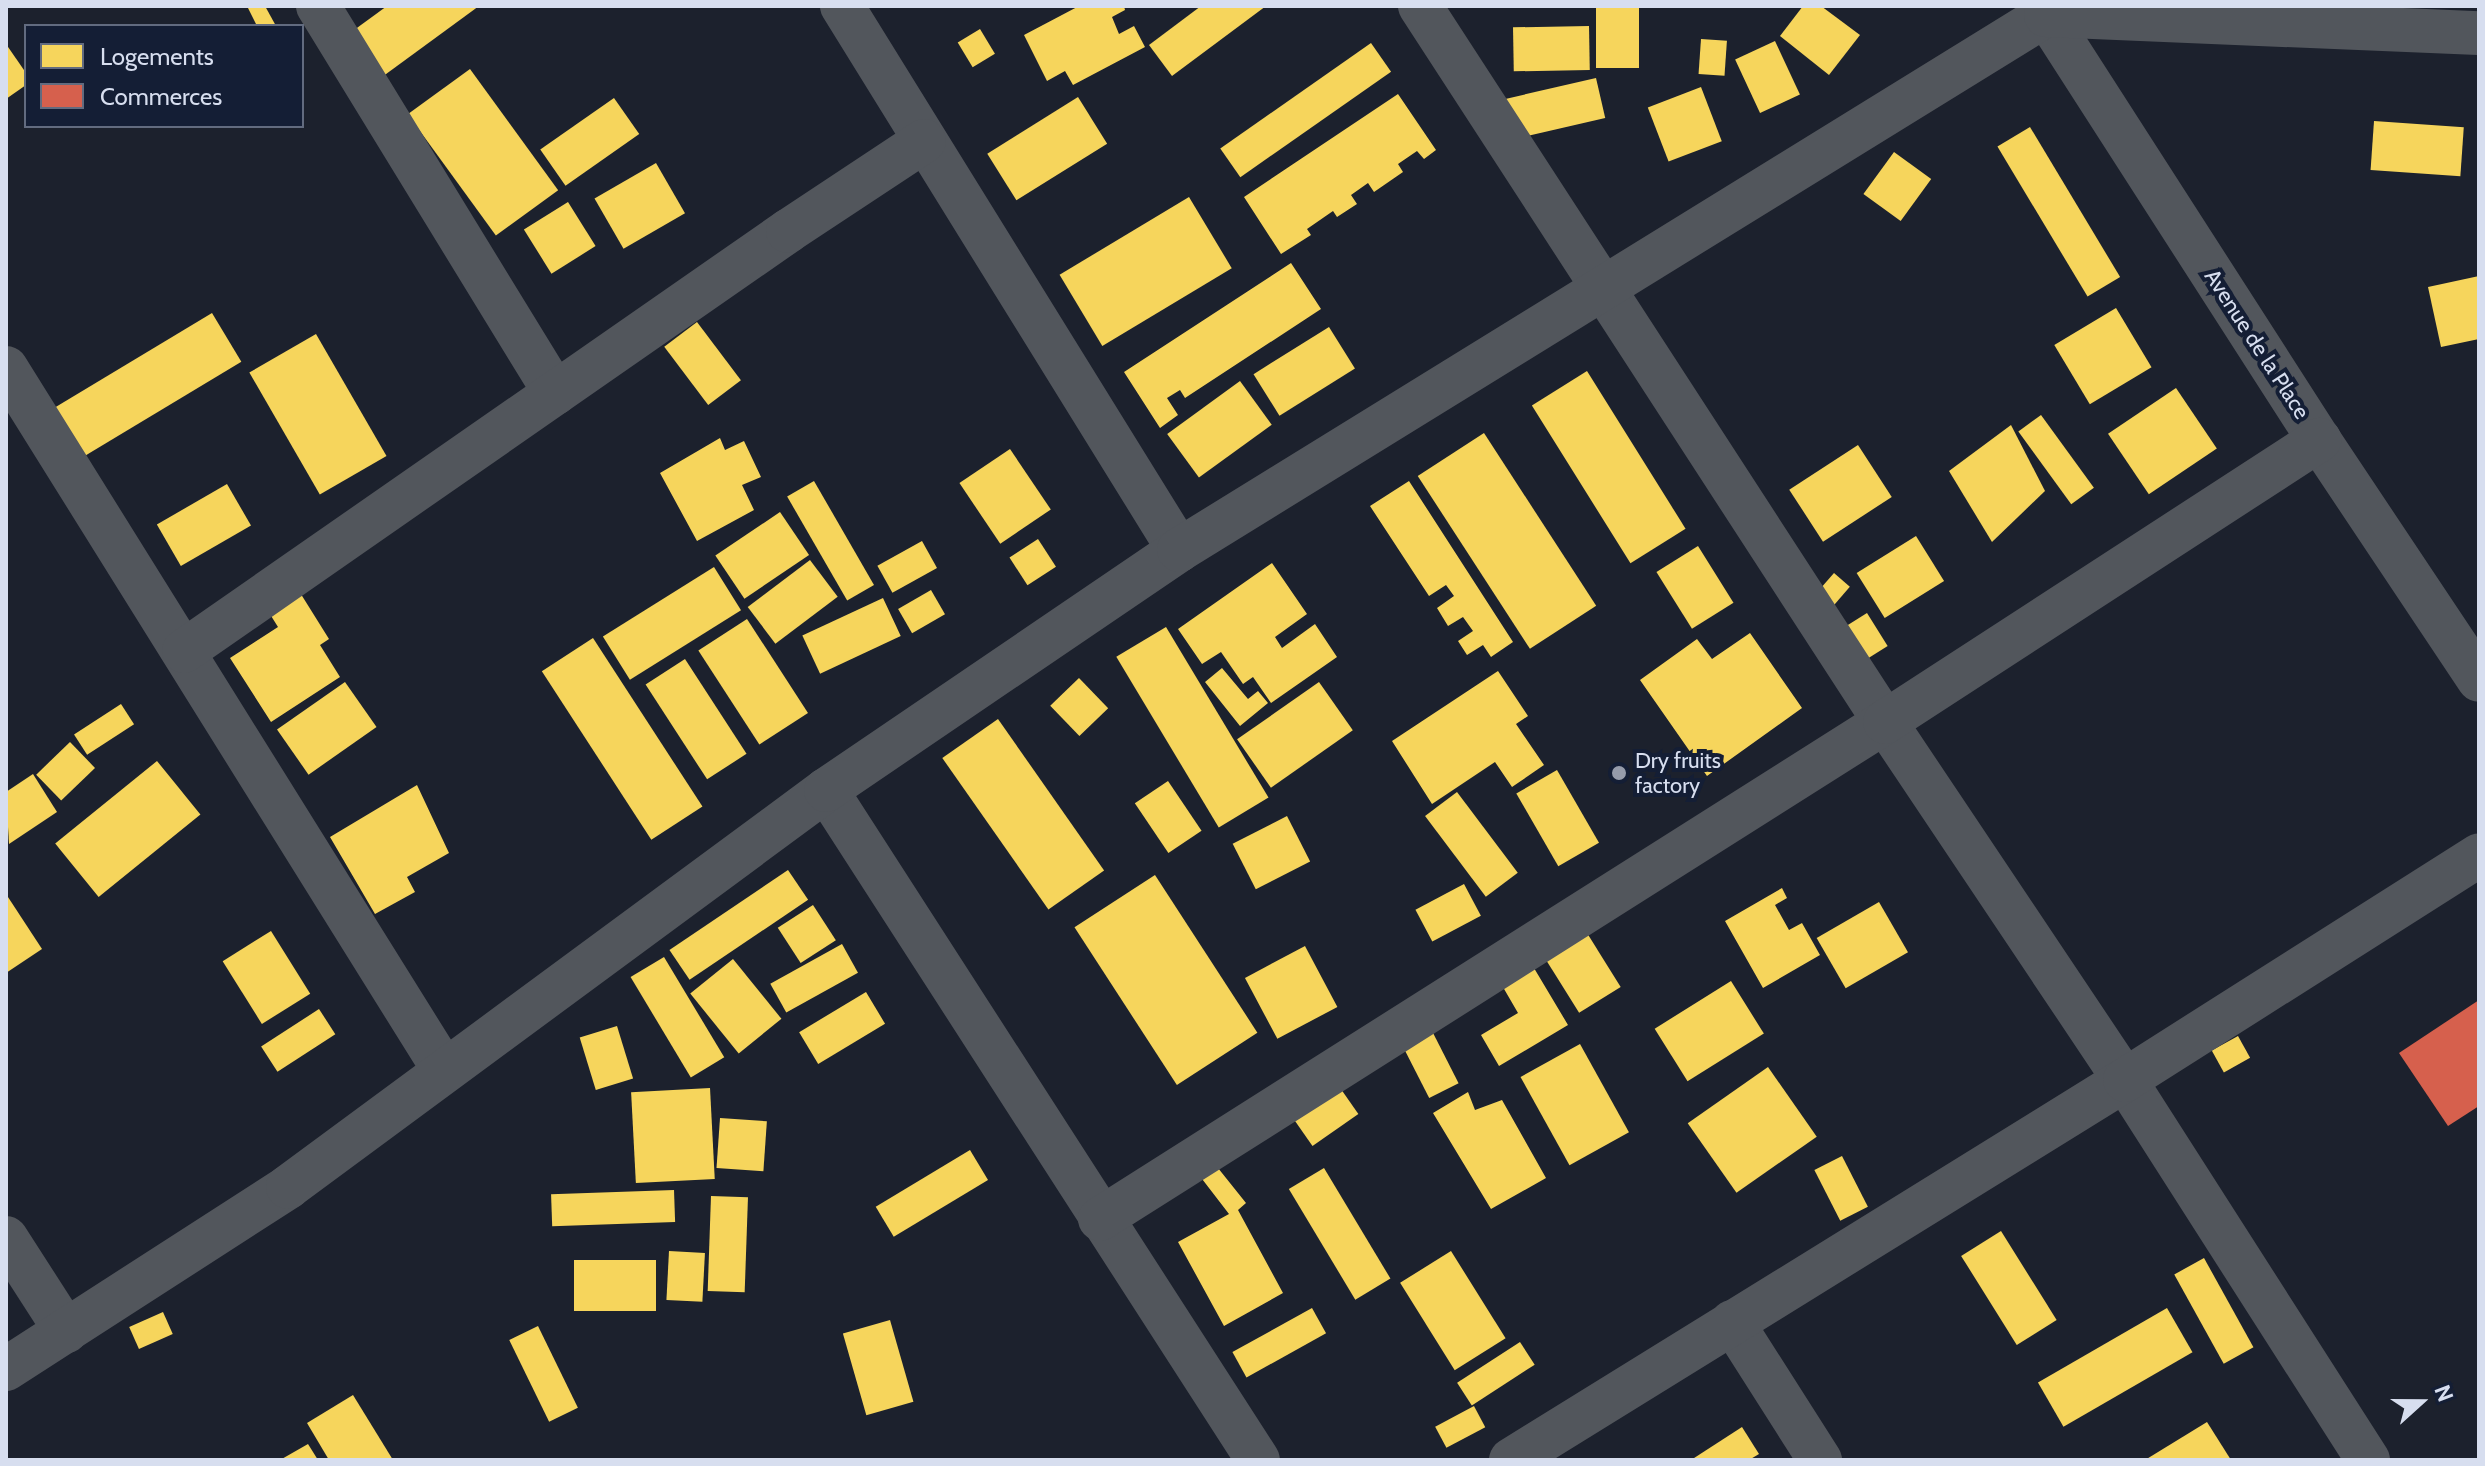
<!DOCTYPE html>
<style>
body{margin:0}
#map{position:relative;width:2485px;height:1466px;overflow:hidden;background:#1c212d;font-family:Cabin,sans-serif}
div>[style]{position:absolute}
[style*='--x']{left:calc(var(--x)*1px);top:calc(var(--y)*1px);width:calc(var(--w)*1px);rotate:calc(var(--a)*1deg)}
.homes>*{inset:0;background:#f6d55c;transform-origin:0 0}
.shops>*{inset:0;background:#d6604d}
.minor>*{height:44px;margin:-22px;padding:0 22px;transform-origin:22px;border-radius:22px;background:#52565c}
.dots>*{width:22px;height:22px;translate:-50% -50%;box-sizing:border-box;border:4px solid #141e35;border-radius:50%}
span{translate:-50% -50%;white-space:nowrap;text-align:center;line-height:1.15;-webkit-text-stroke:8px #141e35;paint-order:stroke}
.street-label{font-size:22px;color:#d7deef}
.poi-label{font-size:22px;color:#d7deef}
.left{translate:0 -50%;text-align:left}
.frame{position:absolute;inset:0;border:8px solid #d7deef;pointer-events:none}
.legend{position:absolute;left:24px;top:24px;width:280px;height:104px;box-sizing:border-box;background:#141e35;border:2px solid #626b7f;margin:0;padding:10px 14px;list-style:none;font-size:24px;color:#d7deef}
.legend li{display:flex;align-items:center;gap:16px;height:40px}
.legend b{width:40px;border:2px solid #626b7f}
.north{position:absolute;left:2381px;top:1362px;width:80px;height:80px;-webkit-text-stroke:6px #141e35;paint-order:stroke;rotate:69deg;font-size:22px;font-weight:700;line-height:32px;text-align:center;color:#d7deef}
.north::after{content:'';display:block;margin:auto;width:28px;height:36px;background:#d7deef;clip-path:polygon(50% 0,100% 100%,50% 72%,0 100%)}
</style>
<div id="map">
<div class="homes">
<div style="clip-path:polygon(247px 6px,265px 6px,276px 26px,257px 26px)"></div>
<div style="clip-path:polygon(387px 6px,479px 6px,382px 77px,350px 33px)"></div>
<div style="clip-path:polygon(1079px 6px,1124px 6px,1125px 10px,1112px 17px,1119px 34px,1134px 26px,1145px 47px,1073px 85px,1065px 71px,1047px 81px,1024px 35px)"></div>
<div style="clip-path:polygon(1201px 6px,1266px 6px,1172px 76px,1149px 45px)"></div>
<div style="left:1596px;top:6px;width:43px;height:62px"></div>
<div style="clip-path:polygon(1803px 6px,1821px 6px,1860px 35px,1829px 75px,1780px 36px)"></div>
<div style="left:1589px;top:26px;width:44px;height:76px;rotate:89deg"></div>
<div style="left:980px;top:29px;width:29px;height:26px;rotate:59deg"></div>
<div style="left:1701px;top:39px;width:26px;height:35px;rotate:4deg"></div>
<div style="left:1775px;top:41px;width:59px;height:44px;rotate:65deg"></div>
<div style="left:1371px;top:43px;width:35px;height:184px;rotate:55deg"></div>
<div style="clip-path:polygon(6px 44px,26px 73px,26px 85px,6px 99px)"></div>
<div style="left:470px;top:69px;width:150px;height:77px;rotate:54deg"></div>
<div style="left:1596px;top:78px;width:41px;height:103px;rotate:77deg"></div>
<div style="left:1701px;top:87px;width:58px;height:57px;rotate:69deg"></div>
<div style="clip-path:polygon(1398px 94px,1436px 150px,1424px 159px,1417px 151px,1398px 164px,1403px 172px,1374px 192px,1368px 183px,1351px 195px,1357px 204px,1337px 217px,1333px 211px,1307px 229px,1311px 235px,1281px 254px,1244px 197px)"></div>
<div style="left:1078px;top:97px;width:55px;height:107px;rotate:58deg"></div>
<div style="left:614px;top:98px;width:44px;height:90px;rotate:55deg"></div>
<div style="left:2374px;top:121px;width:90px;height:49px;rotate:4deg"></div>
<div style="left:2030px;top:127px;width:175px;height:38px;rotate:59deg"></div>
<div style="left:1894px;top:152px;width:46px;height:52px;rotate:36deg"></div>
<div style="left:656px;top:163px;width:58px;height:71px;rotate:60deg"></div>
<div style="left:1189px;top:197px;width:83px;height:151px;rotate:59deg"></div>
<div style="left:568px;top:202px;width:52px;height:52px;rotate:58deg"></div>
<div style="clip-path:polygon(1291px 263px,1321px 309px,1185px 398px,1180px 390px,1167px 398px,1178px 415px,1160px 428px,1124px 372px)"></div>
<div style="clip-path:polygon(2479px 276px,2479px 339px,2441px 347px,2428px 287px)"></div>
<div style="left:2116px;top:308px;width:69px;height:72px;rotate:59deg"></div>
<div style="left:212px;top:313px;width:57px;height:193px;rotate:59deg"></div>
<div style="left:697px;top:322px;width:73px;height:41px;rotate:53deg"></div>
<div style="left:1329px;top:327px;width:49px;height:89px;rotate:58deg"></div>
<div style="left:316px;top:334px;width:141px;height:77px;rotate:60deg"></div>
<div style="left:1587px;top:371px;width:186px;height:65px;rotate:58deg"></div>
<div style="left:1240px;top:381px;width:54px;height:90px;rotate:54deg"></div>
<div style="left:2176px;top:388px;width:73px;height:82px;rotate:56deg"></div>
<div style="left:2041px;top:415px;width:90px;height:28px;rotate:54deg"></div>
<div style="clip-path:polygon(2011px 425px,2045px 491px,1992px 542px,1949px 471px)"></div>
<div style="left:1484px;top:433px;width:206px;height:79px;rotate:57deg"></div>
<div style="clip-path:polygon(720px 438px,725px 450px,744px 441px,761px 477px,742px 485px,754px 510px,697px 541px,660px 473px)"></div>
<div style="left:1858px;top:445px;width:62px;height:82px;rotate:57deg"></div>
<div style="left:1010px;top:449px;width:73px;height:61px;rotate:56deg"></div>
<div style="left:814px;top:481px;width:120px;height:31px;rotate:60deg"></div>
<div style="clip-path:polygon(1409px 481px,1513px 642px,1491px 657px,1483px 645px,1467px 655px,1458px 641px,1473px 631px,1463px 617px,1448px 626px,1437px 608px,1454px 596px,1446px 585px,1429px 596px,1370px 506px)"></div>
<div style="left:227px;top:484px;width:48px;height:81px;rotate:60deg"></div>
<div style="left:780px;top:512px;width:52px;height:78px;rotate:56deg"></div>
<div style="left:1916px;top:536px;width:53px;height:70px;rotate:58deg"></div>
<div style="left:1038px;top:539px;width:33px;height:34px;rotate:57deg"></div>
<div style="left:922px;top:541px;width:31px;height:51px;rotate:61deg"></div>
<div style="left:1698px;top:546px;width:67px;height:49px;rotate:58deg"></div>
<div style="left:810px;top:560px;width:46px;height:78px;rotate:53deg"></div>
<div style="clip-path:polygon(1272px 563px,1307px 614px,1275px 637px,1282px 648px,1315px 624px,1337px 657px,1271px 703px,1253px 677px,1243px 684px,1221px 652px,1202px 664px,1178px 629px)"></div>
<div style="left:714px;top:567px;width:51px;height:131px;rotate:58deg"></div>
<div style="left:1834px;top:573px;width:21px;height:26px;rotate:41deg"></div>
<div style="clip-path:polygon(294px 583px,329px 639px,320px 645px,340px 677px,271px 722px,230px 658px,278px 627px,263px 603px)"></div>
<div style="left:931px;top:590px;width:28px;height:38px;rotate:60deg"></div>
<div style="left:883px;top:598px;width:42px;height:89px;rotate:65deg"></div>
<div style="left:1867px;top:613px;width:39px;height:39px;rotate:58deg"></div>
<div style="left:747px;top:619px;width:112px;height:58px;rotate:57deg"></div>
<div style="left:1166px;top:627px;width:199px;height:58px;rotate:59deg"></div>
<div style="clip-path:polygon(1750px 633px,1802px 708px,1707px 776px,1640px 680px,1697px 639px,1712px 659px)"></div>
<div style="left:593px;top:638px;width:201px;height:61px;rotate:57deg"></div>
<div style="left:685px;top:659px;width:113px;height:47px;rotate:57deg"></div>
<div style="clip-path:polygon(1222px 668px,1248px 699px,1258px 691px,1268px 703px,1240px 726px,1205px 682px)"></div>
<div style="clip-path:polygon(1498px 671px,1528px 716px,1516px 724px,1544px 765px,1512px 787px,1495px 762px,1432px 804px,1392px 741px)"></div>
<div style="left:1079px;top:678px;width:42px;height:40px;rotate:46deg"></div>
<div style="left:345px;top:682px;width:55px;height:83px;rotate:55deg"></div>
<div style="left:1319px;top:682px;width:59px;height:100px;rotate:55deg"></div>
<div style="left:121px;top:704px;width:24px;height:56px;rotate:57deg"></div>
<div style="left:998px;top:719px;width:185px;height:68px;rotate:55deg"></div>
<div style="left:70px;top:742px;width:36px;height:47px;rotate:46deg"></div>
<div style="left:157px;top:761px;width:69px;height:131px;rotate:51deg"></div>
<div style="left:1557px;top:770px;width:84px;height:47px;rotate:60deg"></div>
<div style="clip-path:polygon(33px 774px,57px 812px,9px 844px,6px 792px)"></div>
<div style="left:1168px;top:781px;width:60px;height:40px;rotate:56deg"></div>
<div style="clip-path:polygon(417px 785px,449px 853px,407px 877px,415px 892px,375px 914px,330px 837px)"></div>
<div style="left:1457px;top:792px;width:101px;height:40px;rotate:53deg"></div>
<div style="left:1287px;top:816px;width:51px;height:61px;rotate:63deg"></div>
<div style="left:788px;top:870px;width:36px;height:143px;rotate:56deg"></div>
<div style="left:1155px;top:875px;width:188px;height:96px;rotate:57deg"></div>
<div style="left:1464px;top:884px;width:36px;height:55px;rotate:62deg"></div>
<div style="clip-path:polygon(1782px 888px,1787px 898px,1775px 905px,1789px 930px,1802px 923px,1820px 955px,1763px 988px,1725px 921px)"></div>
<div style="clip-path:polygon(6px 894px,42px 949px,6px 973px)"></div>
<div style="left:1879px;top:902px;width:58px;height:72px;rotate:60deg"></div>
<div style="left:813px;top:905px;width:42px;height:42px;rotate:57deg"></div>
<div style="left:1582px;top:925px;width:73px;height:49px;rotate:58deg"></div>
<div style="left:271px;top:931px;width:74px;height:57px;rotate:58deg"></div>
<div style="left:842px;top:944px;width:33px;height:82px;rotate:61deg"></div>
<div style="left:1305px;top:946px;width:69px;height:68px;rotate:62deg"></div>
<div style="left:664px;top:957px;width:117px;height:39px;rotate:59deg"></div>
<div style="left:733px;top:959px;width:77px;height:55px;rotate:51deg"></div>
<div style="clip-path:polygon(1531px 963px,1568px 1025px,1499px 1066px,1481px 1035px,1518px 1013px,1500px 982px)"></div>
<div style="left:1731px;top:981px;width:62px;height:90px;rotate:58deg"></div>
<div style="left:866px;top:992px;width:37px;height:78px;rotate:59deg"></div>
<div style="left:319px;top:1009px;width:30px;height:69px;rotate:57deg"></div>
<div style="left:617px;top:1026px;width:55px;height:39px;rotate:73deg"></div>
<div style="left:1430px;top:1027px;width:63px;height:33px;rotate:63deg"></div>
<div style="left:2238px;top:1036px;width:25px;height:30px;rotate:61deg"></div>
<div style="left:1580px;top:1044px;width:101px;height:68px;rotate:61deg"></div>
<div style="left:1768px;top:1067px;width:85px;height:98px;rotate:55deg"></div>
<div style="left:1336px;top:1082px;width:39px;height:56px;rotate:55deg"></div>
<div style="left:710px;top:1088px;width:91px;height:79px;rotate:87deg"></div>
<div style="clip-path:polygon(1468px 1092px,1475px 1110px,1502px 1100px,1546px 1178px,1491px 1209px,1433px 1113px)"></div>
<div style="left:720px;top:1118px;width:47px;height:50px;rotate:4deg"></div>
<div style="left:970px;top:1150px;width:35px;height:110px;rotate:59deg"></div>
<div style="left:1842px;top:1156px;width:57px;height:31px;rotate:63deg"></div>
<div style="clip-path:polygon(1214px 1163px,1246px 1203px,1238px 1210px,1283px 1293px,1224px 1326px,1178px 1242px,1229px 1214px,1199px 1175px)"></div>
<div style="left:1324px;top:1168px;width:129px;height:41px;rotate:59deg"></div>
<div style="left:674px;top:1190px;width:32px;height:123px;rotate:88deg"></div>
<div style="left:711px;top:1196px;width:37px;height:95px;rotate:2deg"></div>
<div style="left:2001px;top:1231px;width:105px;height:47px;rotate:58deg"></div>
<div style="left:669px;top:1251px;width:36px;height:49px;rotate:3deg"></div>
<div style="left:1451px;top:1251px;width:103px;height:60px;rotate:58deg"></div>
<div style="left:2204px;top:1258px;width:102px;height:34px;rotate:61deg"></div>
<div style="left:574px;top:1260px;width:82px;height:51px"></div>
<div style="left:1312px;top:1308px;width:29px;height:91px;rotate:61deg"></div>
<div style="left:2167px;top:1308px;width:51px;height:149px;rotate:60deg"></div>
<div style="left:163px;top:1312px;width:24px;height:37px;rotate:66deg"></div>
<div style="left:890px;top:1320px;width:85px;height:49px;rotate:74deg"></div>
<div style="left:538px;top:1326px;width:91px;height:32px;rotate:64deg"></div>
<div style="left:1520px;top:1342px;width:27px;height:75px;rotate:57deg"></div>
<div style="clip-path:polygon(353px 1395px,393px 1460px,329px 1460px,307px 1423px)"></div>
<div style="left:1474px;top:1406px;width:24px;height:44px;rotate:62deg"></div>
<div style="clip-path:polygon(2207px 1422px,2231px 1460px,2145px 1460px)"></div>
<div style="clip-path:polygon(1742px 1427px,1759px 1454px,1749px 1460px,1691px 1460px)"></div>
<div style="clip-path:polygon(308px 1444px,318px 1460px,280px 1460px)"></div>
</div>
<div class="shops">
<div style="clip-path:polygon(2479px 1000px,2479px 1106px,2448px 1126px,2399px 1053px)"></div>
</div>
<div class="minor">
<div style="--x:318;--y:6;--w:454;--a:58.5"></div>
<div style="--x:842;--y:6;--w:640;--a:58.22"></div>
<div style="--x:1420;--y:6;--w:854;--a:57"></div>
<div style="--x:1885;--y:722;--w:431;--a:56.2"></div>
<div style="--x:2125;--y:1080;--w:451;--a:57.4"></div>
<div style="--x:2040;--y:6;--w:516;--a:57.26"></div>
<div style="--x:2319;--y:440;--w:288;--a:56.3"></div>
<div style="--x:6;--y:368;--w:827;--a:58.04"></div>
<div style="--x:184;--y:651;--w:736;--a:-34.81"></div>
<div style="--x:788;--y:231;--w:163;--a:-33.5"></div>
<div style="--x:826;--y:790;--w:797;--a:57.19"></div>
<div style="--x:1100;--y:1219;--w:929;--a:-32.34"></div>
<div style="--x:1885;--y:722;--w:518;--a:-33.01"></div>
<div style="--x:6;--y:1238;--w:111;--a:57.2"></div>
<div style="--x:1732;--y:1322;--w:164;--a:57.5"></div>
<div style="--x:6;--y:1369;--w:336;--a:-32.8"></div>
<div style="--x:288;--y:1187;--w:669;--a:-36.42"></div>
<div style="--x:826;--y:790;--w:427;--a:-34.2"></div>
<div style="--x:1179;--y:550;--w:1019;--a:-31.68"></div>
<div style="--x:2046;--y:15;--w:433;--a:2.4"></div>
<div style="--x:1511;--y:1460;--w:722;--a:-31.75"></div>
<div style="--x:2125;--y:1080;--w:419;--a:-32.4"></div>
</div>
<div class="dots">
<div style="left:1619px;top:773px;background:#969cab"></div>
</div>
<div class="street-label">
<span style="left:2257px;top:344px;rotate:57deg">Avenue de la Place</span>
</div>
<div class="poi-label">
<span class="left" style="left:1635px;top:773px">Dry fruits<br>factory</span>
</div>
<div class="frame"></div>
<ul class="legend">
<li><b style="height:22px;background:#f6d55c"></b>Logements</li>
<li><b style="height:22px;background:#d6604d"></b>Commerces</li>
</ul>
<div class="north">N</div>
</div>
